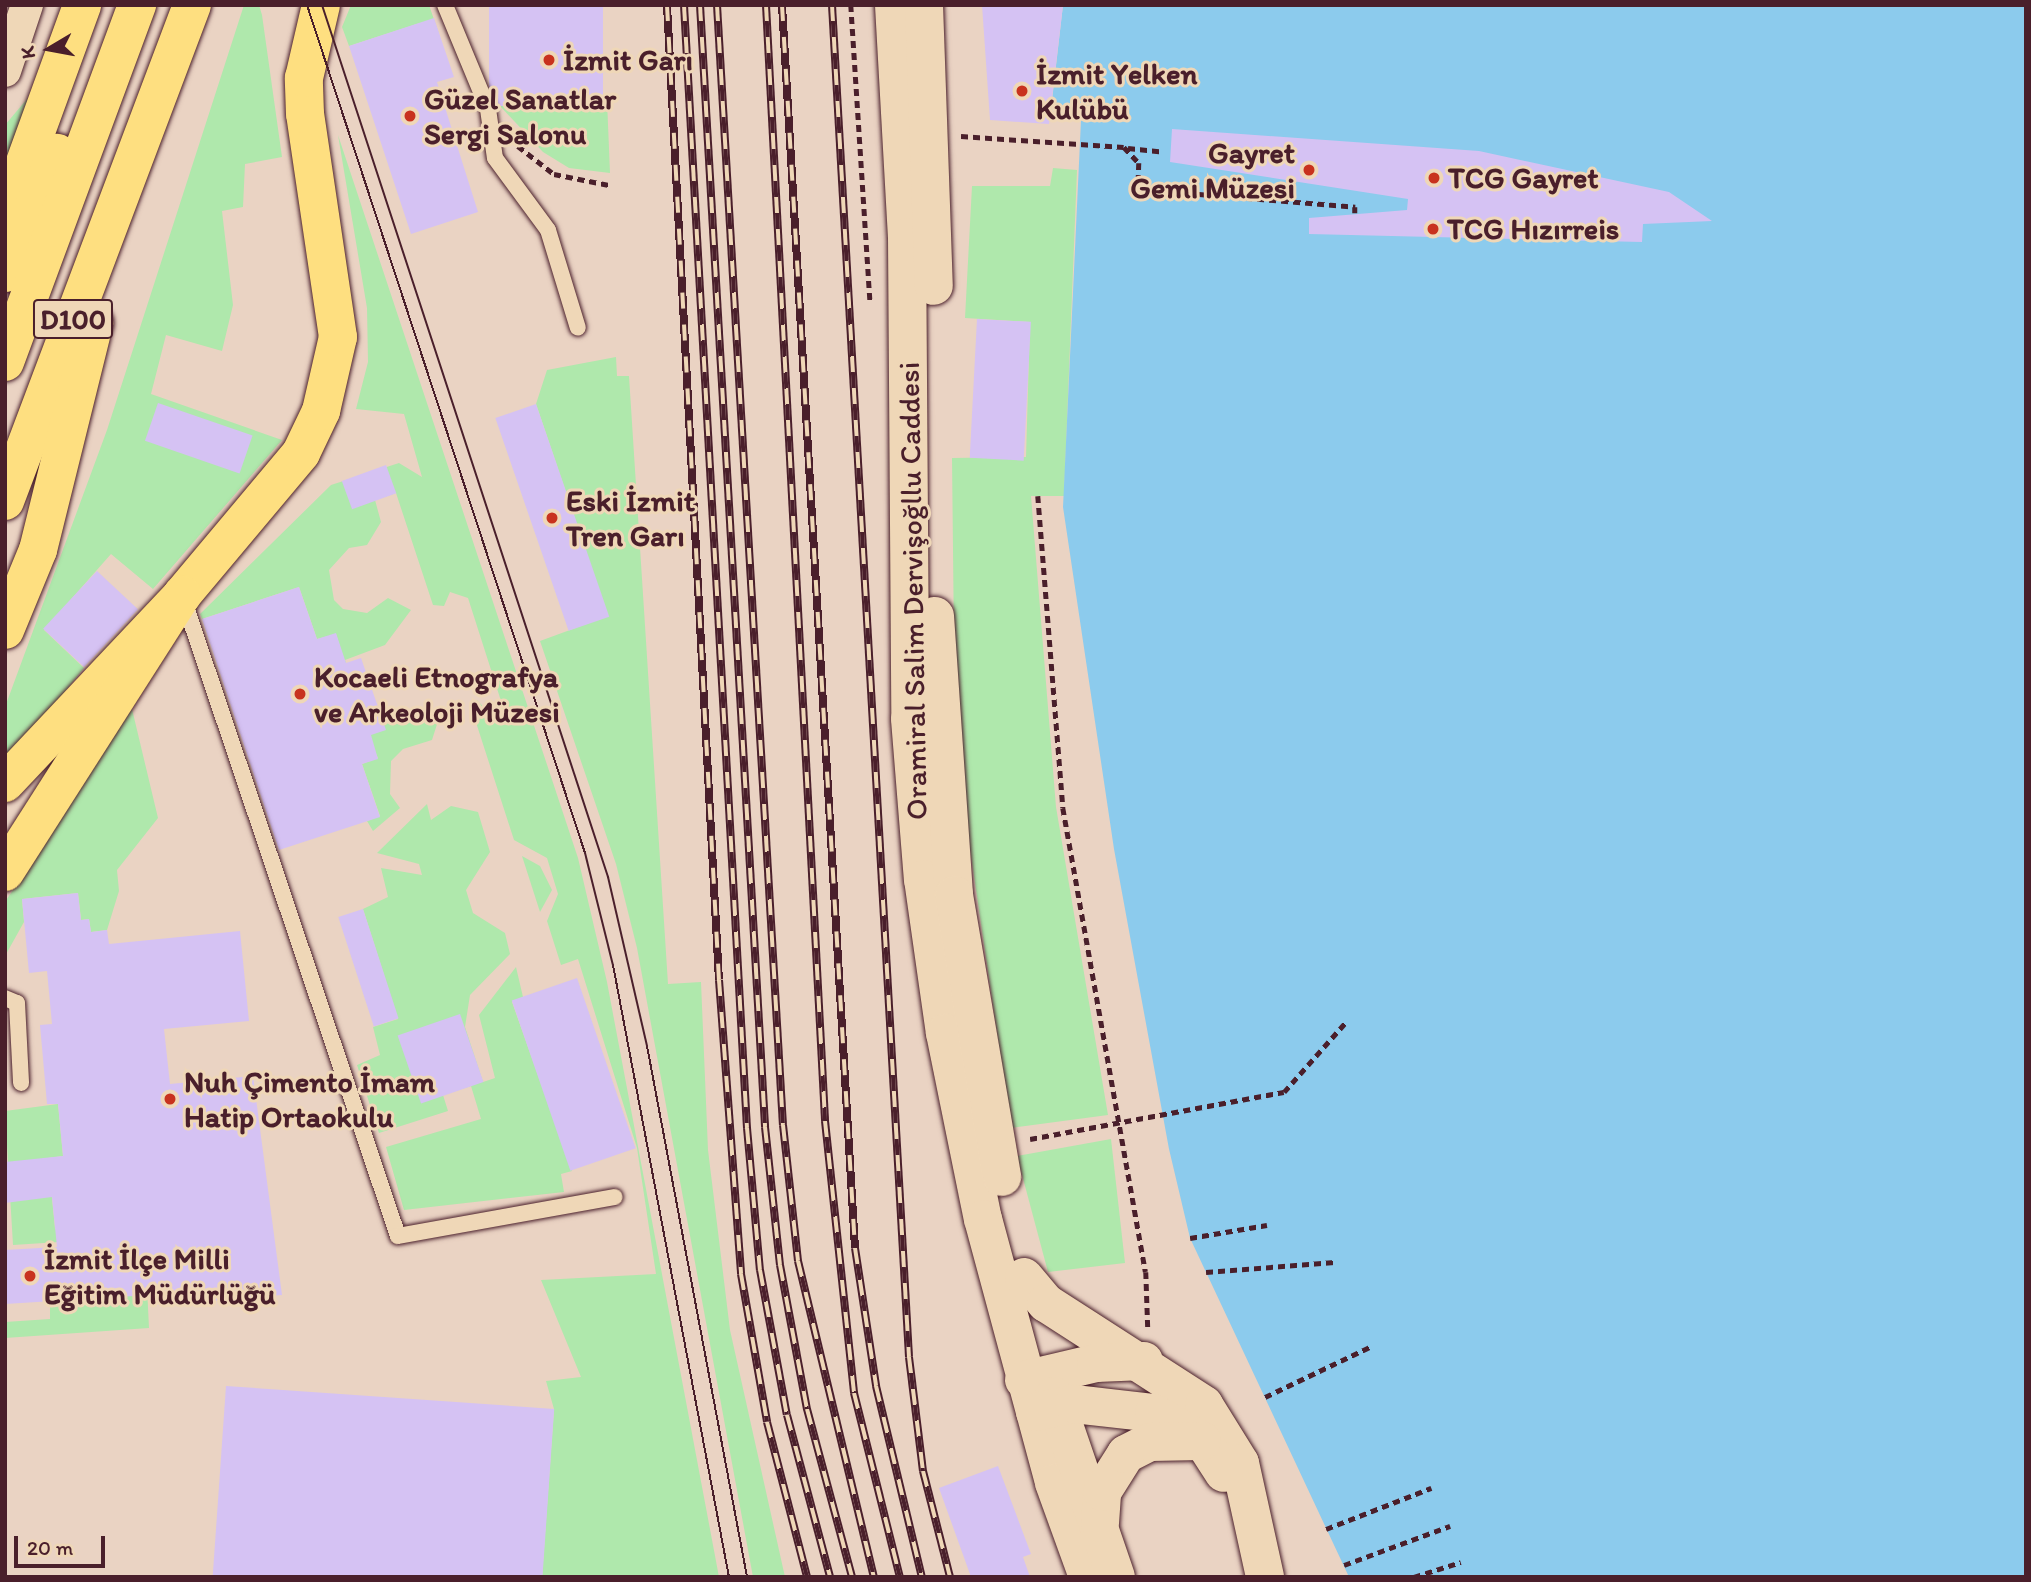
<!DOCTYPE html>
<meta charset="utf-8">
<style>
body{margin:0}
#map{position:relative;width:2031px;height:1582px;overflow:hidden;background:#ead3c3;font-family:Itim,sans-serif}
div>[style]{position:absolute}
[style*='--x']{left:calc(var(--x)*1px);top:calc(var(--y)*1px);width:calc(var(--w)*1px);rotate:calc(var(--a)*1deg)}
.green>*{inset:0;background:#afe8ac}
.water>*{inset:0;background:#8ccbed}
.building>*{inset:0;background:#d5c2f3;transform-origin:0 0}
.path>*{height:4.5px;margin-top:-2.25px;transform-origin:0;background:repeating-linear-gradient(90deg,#4a1f2b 0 7px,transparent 0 12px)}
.roads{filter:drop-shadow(0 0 2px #4a1f2b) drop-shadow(0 0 2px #4a1f2b)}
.service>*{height:16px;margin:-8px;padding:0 8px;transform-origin:8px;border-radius:8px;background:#efd7b7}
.minor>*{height:32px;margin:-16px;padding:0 16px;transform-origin:16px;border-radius:16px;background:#efd7b7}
.secondary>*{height:38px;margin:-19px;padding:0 19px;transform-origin:19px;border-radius:19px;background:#efd7b7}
.primary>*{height:38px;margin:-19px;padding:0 19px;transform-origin:19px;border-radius:19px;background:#fedf80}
.trunk>*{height:38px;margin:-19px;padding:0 19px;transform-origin:19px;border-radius:19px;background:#fedf80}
.tram>*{height:2px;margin:-1px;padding:0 1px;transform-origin:1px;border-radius:1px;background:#4a1f2b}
.rail>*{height:8px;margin-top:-4px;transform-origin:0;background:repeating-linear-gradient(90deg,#efd7b7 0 16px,#4a1f2b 0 32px);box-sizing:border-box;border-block:2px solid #4a1f2b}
.dots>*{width:19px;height:19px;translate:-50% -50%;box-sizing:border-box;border:4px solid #efd7b7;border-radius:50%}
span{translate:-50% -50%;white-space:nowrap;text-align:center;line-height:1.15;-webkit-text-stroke:6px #efd7b7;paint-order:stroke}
.shield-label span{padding:2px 5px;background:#efd7b7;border:2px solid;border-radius:5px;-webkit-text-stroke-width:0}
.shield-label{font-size:28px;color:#4a1f2b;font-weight:700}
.poi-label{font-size:30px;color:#4a1f2b;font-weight:700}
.left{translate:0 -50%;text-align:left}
.right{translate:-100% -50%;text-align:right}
.street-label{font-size:30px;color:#4a1f2b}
.frame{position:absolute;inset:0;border:7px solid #4a1f2b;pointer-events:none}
.north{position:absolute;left:14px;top:14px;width:70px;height:70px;-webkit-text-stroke:5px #efd7b7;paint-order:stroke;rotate:260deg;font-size:19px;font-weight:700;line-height:28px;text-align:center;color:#4a1f2b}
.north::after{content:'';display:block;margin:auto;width:24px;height:32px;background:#4a1f2b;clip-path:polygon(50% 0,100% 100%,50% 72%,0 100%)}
.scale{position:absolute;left:14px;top:1536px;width:91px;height:32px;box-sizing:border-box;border:4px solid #4a1f2b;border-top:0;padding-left:9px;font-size:21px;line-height:24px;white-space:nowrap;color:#4a1f2b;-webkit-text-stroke:5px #efd7b7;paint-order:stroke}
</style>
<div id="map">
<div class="green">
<div style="clip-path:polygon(244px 5px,259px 5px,262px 15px,282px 157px,245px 164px,243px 207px,222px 211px,233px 305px,222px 351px,166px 335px,151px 394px,282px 440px,153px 589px,111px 554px,44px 630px,84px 668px,5px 766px,5px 707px,107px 430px)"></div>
<div style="clip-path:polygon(351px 5px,429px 5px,439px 34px,420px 23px,349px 46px,342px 27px)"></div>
<div style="clip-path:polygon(32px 93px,5px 165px,5px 125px)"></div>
<div style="clip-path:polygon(607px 100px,610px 173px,569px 168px,543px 152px,500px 106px)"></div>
<div style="clip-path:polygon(338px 135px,578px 858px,607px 982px,719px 1577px,542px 1577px,554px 1409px,546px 1381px,581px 1377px,541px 1280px,656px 1274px,637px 1148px,578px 959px,561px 965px,547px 921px,558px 894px,547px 858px,514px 840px,471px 707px,477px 700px,490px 714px,501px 701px,468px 598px,450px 592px,444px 606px,433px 605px,396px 493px,375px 500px,381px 522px,367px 545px,349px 548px,329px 570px,334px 600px,343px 609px,367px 613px,388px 598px,411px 610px,385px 645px,345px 660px,368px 729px,403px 709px,439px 718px,432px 740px,403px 749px,391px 761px,390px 794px,400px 808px,373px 831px,367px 821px,380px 816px,362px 764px,378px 758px,367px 736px,336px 634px,317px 639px,299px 587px,202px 619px,200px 614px,331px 485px,399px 463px,422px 477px,404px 414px,356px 409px,368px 362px,367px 308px)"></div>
<div style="clip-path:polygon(1053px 168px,1077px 170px,1064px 496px,1031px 496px,1056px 807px,1108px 1115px,1011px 1128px,965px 815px,954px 642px,952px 458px,1026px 457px,1030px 322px,965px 318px,972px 186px,1050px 186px)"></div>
<div style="clip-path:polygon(616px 357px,617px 376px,629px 376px,668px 984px,701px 982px,708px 1150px,730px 1330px,785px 1577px,753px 1577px,637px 948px,616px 864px,540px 641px,608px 616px,536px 404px,547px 370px)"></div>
<div style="clip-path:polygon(132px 709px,158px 818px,117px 870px,119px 891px,107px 930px,91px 932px,89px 919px,81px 920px,78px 893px,22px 899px,24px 922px,5px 956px,5px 902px)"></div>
<div style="clip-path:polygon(427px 804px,431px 820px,451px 806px,478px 812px,490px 852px,466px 890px,473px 913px,505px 933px,510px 954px,470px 995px,465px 1027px,483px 1082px,495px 1078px,479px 1015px,516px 967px,523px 997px,512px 1002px,572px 1171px,561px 1174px,564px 1192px,404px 1210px,386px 1147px,481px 1119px,471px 1086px,443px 1095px,448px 1111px,379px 1133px,357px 1065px,380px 1055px,373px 1027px,398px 1019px,363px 909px,388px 897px,381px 868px,422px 875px,419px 864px,377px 853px)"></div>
<div style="clip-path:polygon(522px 856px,540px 866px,552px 890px,540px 912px)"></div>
<div style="clip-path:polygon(58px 1104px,63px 1156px,48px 1158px,55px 1229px,75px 1241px,13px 1245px,5px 1111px)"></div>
<div style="clip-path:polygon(1111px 1139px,1125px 1263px,1048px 1272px,1017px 1156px)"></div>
<div style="clip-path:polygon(145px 1245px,149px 1328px,5px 1338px,5px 1322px,50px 1319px,50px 1306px,121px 1303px,118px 1246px)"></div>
</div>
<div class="water">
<div style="clip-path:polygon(1063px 5px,2026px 5px,2026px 1577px,1349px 1577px,1190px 1238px,1169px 1149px,1114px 849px,1063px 507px,1081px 120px,1050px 118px)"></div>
</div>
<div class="building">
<div style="left:489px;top:5px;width:114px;height:101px"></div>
<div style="clip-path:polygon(982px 5px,1063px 5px,1049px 124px,990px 120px)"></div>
<div style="clip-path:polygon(434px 18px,454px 77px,437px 82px,478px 212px,411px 234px,349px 46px)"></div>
<div style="clip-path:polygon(1172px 129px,1479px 151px,1669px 192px,1712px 221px,1643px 224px,1642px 242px,1309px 234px,1309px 218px,1407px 210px,1408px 199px,1170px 162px)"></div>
<div style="left:977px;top:319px;width:54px;height:139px;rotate:3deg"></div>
<div style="left:158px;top:403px;width:100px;height:40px;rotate:19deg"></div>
<div style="left:536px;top:404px;width:225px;height:43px;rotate:71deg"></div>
<div style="left:386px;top:465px;width:30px;height:47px;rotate:70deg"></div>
<div style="left:97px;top:571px;width:56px;height:79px;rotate:43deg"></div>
<div style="clip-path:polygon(299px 587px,317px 639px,336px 633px,346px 663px,361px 658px,386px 730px,371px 735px,378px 759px,362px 764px,380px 817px,279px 850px,202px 619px)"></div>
<div style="clip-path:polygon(78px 893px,81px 920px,89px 919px,91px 932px,107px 930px,109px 944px,240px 931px,249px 1021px,164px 1029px,170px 1084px,253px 1076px,282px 1295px,150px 1306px,150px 1295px,5px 1304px,5px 1250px,57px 1247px,52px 1197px,5px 1203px,5px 1162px,63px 1156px,58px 1104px,47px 1104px,40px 1025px,52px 1024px,47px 971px,29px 973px,22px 899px)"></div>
<div style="left:363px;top:909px;width:115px;height:26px;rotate:72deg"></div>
<div style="left:577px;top:978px;width:180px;height:69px;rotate:71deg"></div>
<div style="left:460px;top:1014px;width:72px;height:66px;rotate:71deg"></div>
<div style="left:226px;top:1386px;width:329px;height:191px;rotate:4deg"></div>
<div style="clip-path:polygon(998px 1466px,1031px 1554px,1023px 1557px,1030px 1577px,971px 1577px,939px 1488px)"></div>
</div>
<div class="path">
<div style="--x:851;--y:5;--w:297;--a:86.3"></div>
<div style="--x:961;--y:136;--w:163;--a:3.9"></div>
<div style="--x:1124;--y:147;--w:22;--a:47"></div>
<div style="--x:1139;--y:163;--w:26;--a:92"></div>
<div style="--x:1138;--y:189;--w:218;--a:4.7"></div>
<div style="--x:1355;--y:207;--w:6;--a:90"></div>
<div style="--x:518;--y:146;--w:46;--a:37.9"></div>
<div style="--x:554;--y:174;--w:56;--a:11.3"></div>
<div style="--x:1128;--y:148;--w:36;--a:6"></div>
<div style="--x:1038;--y:496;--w:313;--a:85.4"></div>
<div style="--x:1063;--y:808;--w:471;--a:79.9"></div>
<div style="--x:1146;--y:1272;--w:58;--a:88"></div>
<div style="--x:1030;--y:1139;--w:258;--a:-10.5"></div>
<div style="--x:1284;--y:1092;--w:94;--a:-48.5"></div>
<div style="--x:1190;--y:1238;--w:78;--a:-9.6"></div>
<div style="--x:1206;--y:1272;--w:129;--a:-4.4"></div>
<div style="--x:1265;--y:1397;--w:116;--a:-25.5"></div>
<div style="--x:1326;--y:1529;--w:113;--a:-21.3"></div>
<div style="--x:1344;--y:1565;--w:113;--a:-20.2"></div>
<div style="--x:1414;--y:1577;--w:49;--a:-17.7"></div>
</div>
<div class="roads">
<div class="service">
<div style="--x:445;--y:5;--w:113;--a:67.5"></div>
<div style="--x:488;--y:109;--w:49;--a:81.9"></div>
<div style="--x:495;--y:158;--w:89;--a:53.6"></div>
<div style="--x:548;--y:230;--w:102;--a:73"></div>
<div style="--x:183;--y:598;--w:673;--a:71.38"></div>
<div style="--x:398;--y:1236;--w:220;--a:-10.2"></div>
<div style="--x:5;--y:998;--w:13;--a:23"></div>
<div style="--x:17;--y:1003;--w:80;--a:87.1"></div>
</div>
<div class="minor">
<div style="--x:5;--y:71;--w:70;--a:-71.6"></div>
</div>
<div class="secondary">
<div style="--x:894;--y:5;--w:232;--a:86.8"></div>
<div style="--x:907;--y:237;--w:482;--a:89.6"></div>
<div style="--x:910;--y:719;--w:161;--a:85.4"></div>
<div style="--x:923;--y:879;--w:156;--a:81.9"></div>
<div style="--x:945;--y:1033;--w:190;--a:78.5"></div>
<div style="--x:983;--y:1219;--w:273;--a:74.9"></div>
<div style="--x:1054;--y:1483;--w:100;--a:70.1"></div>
<div style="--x:924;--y:5;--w:281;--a:88"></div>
<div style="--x:935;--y:616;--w:280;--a:86.1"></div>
<div style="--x:954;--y:895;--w:286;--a:80.3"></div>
<div style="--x:1024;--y:1277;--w:34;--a:50"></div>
<div style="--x:1046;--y:1303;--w:188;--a:32.8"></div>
<div style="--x:1204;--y:1405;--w:68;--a:58.2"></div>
<div style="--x:1240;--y:1463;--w:117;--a:77.6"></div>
<div style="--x:1024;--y:1380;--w:74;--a:-13.3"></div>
<div style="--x:1096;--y:1363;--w:48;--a:-2.4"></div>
<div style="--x:1054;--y:1396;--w:191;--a:71.1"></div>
<div style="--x:1035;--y:1412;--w:40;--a:-12"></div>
<div style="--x:1074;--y:1404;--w:81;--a:6.4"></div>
<div style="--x:1154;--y:1413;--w:56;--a:29.7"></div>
<div style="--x:1203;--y:1441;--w:38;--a:57"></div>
<div style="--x:1100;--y:1523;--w:31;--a:-86"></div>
<div style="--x:1102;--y:1492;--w:45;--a:-57.7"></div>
<div style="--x:1126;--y:1454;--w:27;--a:-27"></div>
<div style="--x:1150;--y:1442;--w:52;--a:-1.1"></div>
</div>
<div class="primary">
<div style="--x:5;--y:217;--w:226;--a:-70"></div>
<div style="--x:5;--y:783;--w:258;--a:-46.7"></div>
<div style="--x:182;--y:595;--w:185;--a:-50"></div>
<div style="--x:301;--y:453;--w:47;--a:-64.5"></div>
<div style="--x:321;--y:411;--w:76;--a:-77.1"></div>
<div style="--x:338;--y:337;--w:225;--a:-98.4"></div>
<div style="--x:305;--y:114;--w:36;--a:-92"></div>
<div style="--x:304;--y:78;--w:75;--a:-76.9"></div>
</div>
<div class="trunk">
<div style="--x:5;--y:273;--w:131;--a:-66.6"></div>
<div style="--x:5;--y:362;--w:381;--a:-69.7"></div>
<div style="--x:5;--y:501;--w:530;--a:-69.34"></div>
<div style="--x:5;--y:630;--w:87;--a:-67.6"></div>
<div style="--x:38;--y:550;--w:234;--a:-76.1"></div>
<div style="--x:5;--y:872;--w:329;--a:-57.4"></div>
</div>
</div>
<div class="tram">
<div style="--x:307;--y:5;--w:892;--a:71.85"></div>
<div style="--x:585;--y:853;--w:115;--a:76"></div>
<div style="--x:613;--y:965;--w:623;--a:79.27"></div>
<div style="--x:322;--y:5;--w:918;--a:71.84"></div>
<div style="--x:608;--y:877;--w:173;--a:77"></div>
<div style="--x:647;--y:1046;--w:540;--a:79.33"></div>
</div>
<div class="rail">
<div style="--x:667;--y:5;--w:976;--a:86.95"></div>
<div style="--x:719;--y:980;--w:295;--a:85.7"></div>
<div style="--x:741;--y:1274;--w:150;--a:80"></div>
<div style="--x:767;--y:1422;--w:160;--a:75.5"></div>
<div style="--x:684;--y:5;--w:1125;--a:86.79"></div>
<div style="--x:747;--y:1128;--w:143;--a:84.8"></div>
<div style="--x:760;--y:1270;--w:147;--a:79.5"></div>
<div style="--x:787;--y:1415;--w:168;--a:75.1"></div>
<div style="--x:700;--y:5;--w:1124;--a:86.68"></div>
<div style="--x:765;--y:1127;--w:139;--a:83.8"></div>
<div style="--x:780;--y:1265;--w:147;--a:79.4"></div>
<div style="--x:807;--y:1409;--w:174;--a:75"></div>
<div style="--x:717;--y:5;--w:1122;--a:86.63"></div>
<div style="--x:783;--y:1125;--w:137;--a:83.7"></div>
<div style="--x:798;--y:1261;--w:325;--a:76.5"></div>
<div style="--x:766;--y:5;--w:1118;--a:86.97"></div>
<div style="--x:825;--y:1121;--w:274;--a:83.9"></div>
<div style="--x:854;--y:1393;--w:190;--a:76"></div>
<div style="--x:782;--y:5;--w:1245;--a:86.64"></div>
<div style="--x:855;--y:1248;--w:140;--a:81.3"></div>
<div style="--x:876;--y:1386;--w:196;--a:76.5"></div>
<div style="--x:832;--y:5;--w:1354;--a:86.74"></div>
<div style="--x:909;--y:1357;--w:115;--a:83"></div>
<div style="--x:923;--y:1471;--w:109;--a:75.7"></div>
</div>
<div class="dots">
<div style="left:549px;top:60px;background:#c8321e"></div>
<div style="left:1022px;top:91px;background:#c8321e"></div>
<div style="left:410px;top:116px;background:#c8321e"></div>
<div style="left:1309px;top:170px;background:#c8321e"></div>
<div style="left:1434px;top:178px;background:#c8321e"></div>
<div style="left:1433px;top:229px;background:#c8321e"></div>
<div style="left:552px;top:518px;background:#c8321e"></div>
<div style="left:300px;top:694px;background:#c8321e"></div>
<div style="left:170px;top:1099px;background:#c8321e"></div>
<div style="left:30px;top:1276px;background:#c8321e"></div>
</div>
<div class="shield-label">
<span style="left:73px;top:319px">D100</span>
</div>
<div class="poi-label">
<span class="left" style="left:563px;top:60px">İzmit Garı</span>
<span class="left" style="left:1036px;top:91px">İzmit Yelken<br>Kulübü</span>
<span class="left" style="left:424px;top:116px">Güzel Sanatlar<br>Sergi Salonu</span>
<span class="right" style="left:1295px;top:170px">Gayret<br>Gemi Müzesi</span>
<span class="left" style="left:1448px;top:178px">TCG Gayret</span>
<span class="left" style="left:1447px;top:229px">TCG Hızırreis</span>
<span class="left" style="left:566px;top:518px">Eski İzmit<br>Tren Garı</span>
<span class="left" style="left:314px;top:694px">Kocaeli Etnografya<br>ve Arkeoloji Müzesi</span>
<span class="left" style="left:184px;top:1099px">Nuh Çimento İmam<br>Hatip Ortaokulu</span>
<span class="left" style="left:44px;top:1276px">İzmit İlçe Milli<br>Eğitim Müdürlüğü</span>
</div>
<div class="street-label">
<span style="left:913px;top:591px;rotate:-91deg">Oramiral Salim Dervişoğllu Caddesi</span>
</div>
<div class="frame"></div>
<div class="north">K</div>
<div class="scale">20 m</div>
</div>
